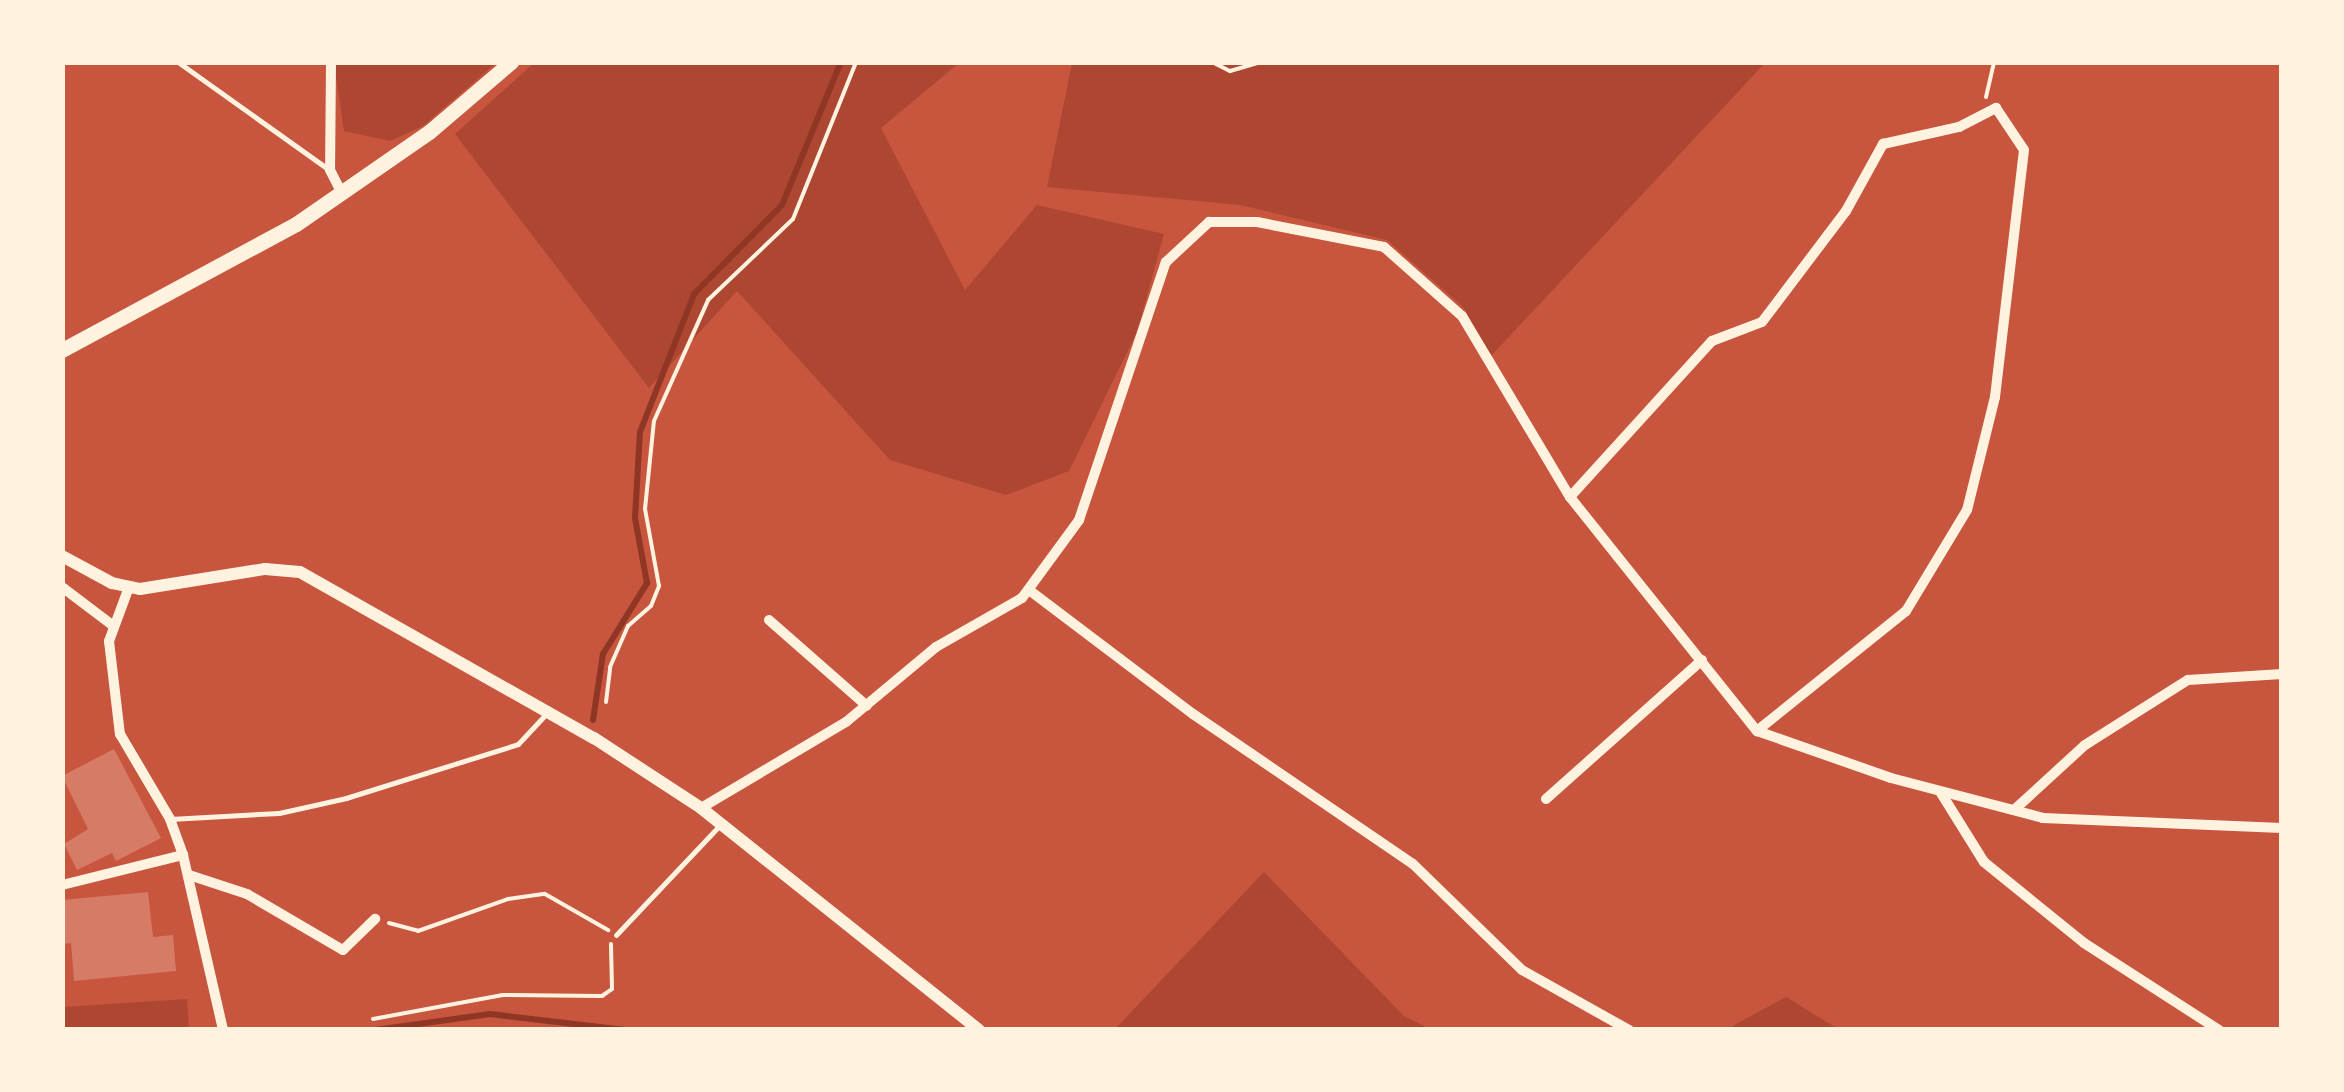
<!DOCTYPE html>
<style>
body{margin:0}
#map{position:relative;width:2344px;height:1092px;overflow:hidden;background:#c8553d;font-family:"Alegreya Sans",sans-serif}
div>[style]{position:absolute}
[style*='--x']{left:calc(var(--x)*1px);top:calc(var(--y)*1px);width:calc(var(--w)*1px);rotate:calc(var(--a)*1deg)}
.green>*{inset:0;background:#ae4732}
.stream>*{height:6px;margin:-3px;padding:0 3px;transform-origin:3px;border-radius:3px;background:#8f3625}
.building>*{inset:0;background:#d67c66}
.path>*{height:4px;margin:-2px;padding:0 2px;transform-origin:2px;border-radius:2px;background:#fff3e0}
.service>*{height:5px;margin:-2.5px;padding:0 2.5px;transform-origin:2.5px;border-radius:2.5px;background:#fff3e0}
.minor>*{height:10px;margin:-5px;padding:0 5px;transform-origin:5px;border-radius:5px;background:#fff3e0}
.tertiary>*{height:12px;margin:-6px;padding:0 6px;transform-origin:6px;border-radius:6px;background:#fff3e0}
.primary>*{height:15px;margin:-7.5px;padding:0 7.5px;transform-origin:7.5px;border-radius:7.5px;background:#fff3e0}
span{translate:-50% -50%;white-space:nowrap;text-align:center;line-height:1.15;-webkit-text-stroke:8px #fff3e0;paint-order:stroke}
.frame{position:absolute;inset:0;border:65px solid #fff3e0;pointer-events:none}
</style>
<div id="map">
<div class="green">
<div style="clip-path:polygon(334px 63px,496px 63px,423px 126px,390px 141px,344px 131px)"></div>
<div style="clip-path:polygon(534px 63px,959px 63px,881px 128px,965px 290px,1037px 205px,1164px 234px,1137px 332px,1069px 471px,1006px 495px,890px 460px,737px 291px,649px 388px,455px 134px)"></div>
<div style="clip-path:polygon(1072px 63px,1765px 63px,1491px 356px,1463px 307px,1387px 240px,1240px 205px,1047px 187px)"></div>
<div style="clip-path:polygon(1264px 872px,1404px 1016px,1430px 1029px,1115px 1029px)"></div>
<div style="clip-path:polygon(1786px 997px,1838px 1029px,1727px 1029px)"></div>
<div style="clip-path:polygon(187px 999px,189px 1029px,63px 1029px,63px 1007px)"></div>
</div>
<div class="stream">
<div style="--x:593;--y:720;--w:67;--a:-81.4"></div>
<div style="--x:603;--y:654;--w:84;--a:-58.2"></div>
<div style="--x:647;--y:583;--w:66;--a:-100.5"></div>
<div style="--x:635;--y:518;--w:86;--a:-86.7"></div>
<div style="--x:640;--y:432;--w:148;--a:-68.6"></div>
<div style="--x:694;--y:294;--w:125;--a:-45.3"></div>
<div style="--x:782;--y:205;--w:155;--a:-67.6"></div>
<div style="--x:375;--y:1030;--w:116;--a:-7.9"></div>
<div style="--x:490;--y:1014;--w:136;--a:6.8"></div>
</div>
<div class="building">
<div style="clip-path:polygon(114px 749px,161px 838px,116px 861px,112px 853px,77px 870px,64px 844px,88px 829px,62px 776px)"></div>
<div style="clip-path:polygon(148px 892px,153px 937px,173px 935px,176px 971px,74px 981px,71px 943px,62px 944px,62px 900px)"></div>
</div>
<div class="path">
<div style="--x:1212;--y:62;--w:20;--a:27"></div>
<div style="--x:1230;--y:71;--w:32;--a:-16"></div>
<div style="--x:1986;--y:97;--w:36;--a:-77"></div>
<div style="--x:606;--y:702;--w:35;--a:-83"></div>
<div style="--x:610;--y:667;--w:45;--a:-66.3"></div>
<div style="--x:628;--y:626;--w:30;--a:-41"></div>
<div style="--x:651;--y:606;--w:22;--a:-68"></div>
<div style="--x:659;--y:586;--w:78;--a:-100.3"></div>
<div style="--x:645;--y:509;--w:88;--a:-84.2"></div>
<div style="--x:654;--y:421;--w:133;--a:-65.9"></div>
<div style="--x:708;--y:300;--w:117;--a:-43.6"></div>
<div style="--x:793;--y:219;--w:169;--a:-68.1"></div>
<div style="--x:389;--y:923;--w:30;--a:15"></div>
<div style="--x:418;--y:931;--w:96;--a:-19.6"></div>
<div style="--x:508;--y:899;--w:37;--a:-8"></div>
<div style="--x:545;--y:894;--w:73;--a:29.7"></div>
<div style="--x:373;--y:1019;--w:132;--a:-10.5"></div>
<div style="--x:503;--y:995;--w:99;--a:0.6"></div>
<div style="--x:602;--y:996;--w:12;--a:-35"></div>
<div style="--x:612;--y:989;--w:45;--a:-91.3"></div>
</div>
<div class="service">
<div style="--x:178;--y:62;--w:184;--a:35.5"></div>
<div style="--x:170;--y:819;--w:109;--a:-3.2"></div>
<div style="--x:279;--y:813;--w:69;--a:-12.6"></div>
<div style="--x:346;--y:798;--w:180;--a:-17.4"></div>
<div style="--x:518;--y:744;--w:40;--a:-47"></div>
<div style="--x:616;--y:935;--w:151;--a:-46.6"></div>
</div>
<div class="minor">
<div style="--x:331;--y:62;--w:108;--a:90.5"></div>
<div style="--x:330;--y:170;--w:27;--a:63"></div>
<div style="--x:1570;--y:497;--w:211;--a:-47.7"></div>
<div style="--x:1712;--y:341;--w:53;--a:-20.8"></div>
<div style="--x:1762;--y:322;--w:139;--a:-52.9"></div>
<div style="--x:1846;--y:211;--w:77;--a:-61.1"></div>
<div style="--x:1883;--y:144;--w:78;--a:-12.6"></div>
<div style="--x:1959;--y:127;--w:42;--a:-27.2"></div>
<div style="--x:1996;--y:108;--w:50;--a:56.3"></div>
<div style="--x:2024;--y:150;--w:249;--a:96.7"></div>
<div style="--x:1995;--y:397;--w:116;--a:103.9"></div>
<div style="--x:1967;--y:510;--w:118;--a:121.1"></div>
<div style="--x:1906;--y:611;--w:191;--a:141.2"></div>
<div style="--x:62;--y:587;--w:63;--a:37.2"></div>
<div style="--x:129;--y:587;--w:58;--a:110.3"></div>
<div style="--x:109;--y:641;--w:94;--a:83.3"></div>
<div style="--x:120;--y:734;--w:99;--a:59.5"></div>
<div style="--x:170;--y:819;--w:38;--a:70"></div>
<div style="--x:183;--y:855;--w:180;--a:77.1"></div>
<div style="--x:1029;--y:590;--w:206;--a:37.1"></div>
<div style="--x:1193;--y:714;--w:266;--a:34.3"></div>
<div style="--x:1413;--y:864;--w:152;--a:44.2"></div>
<div style="--x:1522;--y:970;--w:123;--a:29.3"></div>
<div style="--x:769;--y:620;--w:130;--a:41.3"></div>
<div style="--x:1941;--y:793;--w:81;--a:58.1"></div>
<div style="--x:1984;--y:862;--w:129;--a:39"></div>
<div style="--x:2084;--y:943;--w:161;--a:32.8"></div>
<div style="--x:1546;--y:799;--w:209;--a:-41.7"></div>
<div style="--x:701;--y:808;--w:169;--a:-30.7"></div>
<div style="--x:846;--y:722;--w:117;--a:-39.8"></div>
<div style="--x:936;--y:647;--w:99;--a:-29.7"></div>
<div style="--x:1022;--y:598;--w:97;--a:-53.8"></div>
<div style="--x:1079;--y:520;--w:272;--a:-71.4"></div>
<div style="--x:1166;--y:262;--w:59;--a:-42.9"></div>
<div style="--x:1209;--y:222;--w:48;--a:0"></div>
<div style="--x:1257;--y:222;--w:129;--a:11.1"></div>
<div style="--x:1384;--y:247;--w:104;--a:41.5"></div>
<div style="--x:1462;--y:316;--w:211;--a:59.2"></div>
<div style="--x:1570;--y:497;--w:300;--a:51.4"></div>
<div style="--x:1757;--y:731;--w:142;--a:19.3"></div>
<div style="--x:1891;--y:778;--w:157;--a:14.7"></div>
<div style="--x:2043;--y:818;--w:239;--a:2.4"></div>
<div style="--x:2014;--y:810;--w:96;--a:-42.5"></div>
<div style="--x:2085;--y:745;--w:122;--a:-32.3"></div>
<div style="--x:2188;--y:680;--w:94;--a:-3.7"></div>
<div style="--x:189;--y:875;--w:61;--a:18.1"></div>
<div style="--x:247;--y:894;--w:111;--a:30.3"></div>
<div style="--x:343;--y:950;--w:45;--a:-44.1"></div>
<div style="--x:62;--y:885;--w:125;--a:-13.9"></div>
</div>
<div class="tertiary">
<div style="--x:62;--y:556;--w:57;--a:28.4"></div>
<div style="--x:112;--y:583;--w:29;--a:12"></div>
<div style="--x:140;--y:589;--w:127;--a:-9.1"></div>
<div style="--x:265;--y:569;--w:35;--a:5"></div>
<div style="--x:300;--y:572;--w:338;--a:29.5"></div>
<div style="--x:594;--y:738;--w:128;--a:33.2"></div>
<div style="--x:701;--y:808;--w:356;--a:38.6"></div>
</div>
<div class="primary">
<div style="--x:62;--y:350;--w:266;--a:-28.3"></div>
<div style="--x:296;--y:224;--w:162;--a:-34.7"></div>
<div style="--x:429;--y:132;--w:108;--a:-40.5"></div>
</div>
<div class="frame"></div>
</div>
